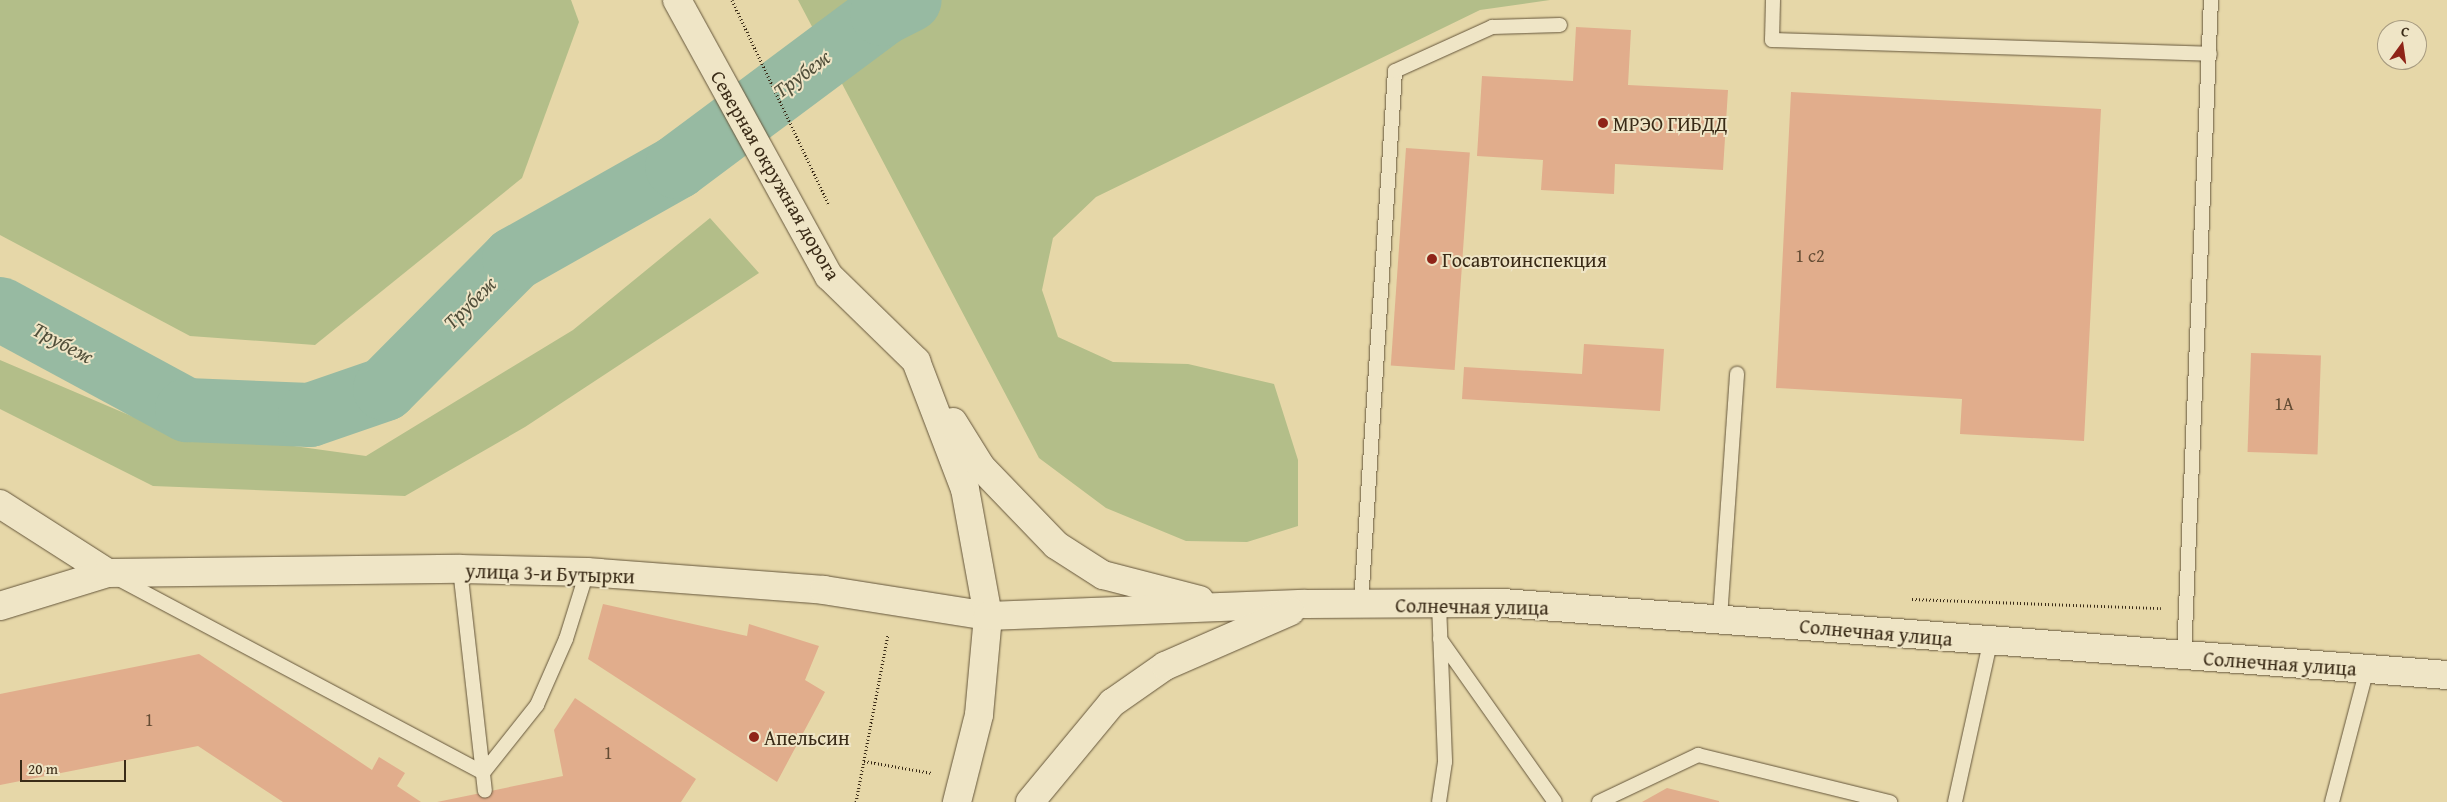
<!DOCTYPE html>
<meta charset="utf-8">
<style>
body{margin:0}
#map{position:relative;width:2447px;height:802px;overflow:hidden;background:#e6d7a8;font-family:"Gentium Book Plus",serif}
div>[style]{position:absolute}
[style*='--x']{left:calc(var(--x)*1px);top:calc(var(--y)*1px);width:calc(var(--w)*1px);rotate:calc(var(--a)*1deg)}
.green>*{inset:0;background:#b3be89}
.river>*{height:64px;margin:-32px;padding:0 32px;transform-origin:32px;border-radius:32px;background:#97baa2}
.building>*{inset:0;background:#e1ad8c;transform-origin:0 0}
.path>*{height:3px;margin-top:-1.5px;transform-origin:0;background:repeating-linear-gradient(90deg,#3a2b17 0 1px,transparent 0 3.5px)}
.roads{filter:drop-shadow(0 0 1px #65563b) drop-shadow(0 0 1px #65563b)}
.lane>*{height:14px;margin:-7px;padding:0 7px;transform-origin:7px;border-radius:7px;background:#efe5c6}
.street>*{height:28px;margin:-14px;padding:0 14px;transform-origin:14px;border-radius:14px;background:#efe5c6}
.secondary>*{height:28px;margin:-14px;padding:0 14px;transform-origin:14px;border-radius:14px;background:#efe5c6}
.dots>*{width:14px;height:14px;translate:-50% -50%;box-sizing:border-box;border:2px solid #efe5c6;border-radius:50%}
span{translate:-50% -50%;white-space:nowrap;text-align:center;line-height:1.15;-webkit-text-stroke:4px #efe5c6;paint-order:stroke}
.number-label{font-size:18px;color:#644c34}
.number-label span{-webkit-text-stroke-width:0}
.poi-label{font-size:20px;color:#3a2b17}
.left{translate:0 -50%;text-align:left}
.street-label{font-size:20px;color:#3a2b17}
.water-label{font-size:21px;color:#514f3a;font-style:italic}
.north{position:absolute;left:2377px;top:20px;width:50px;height:50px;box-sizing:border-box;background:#efe5c6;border:1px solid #a79b80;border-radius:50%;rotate:14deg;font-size:14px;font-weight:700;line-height:20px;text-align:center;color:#3a2b17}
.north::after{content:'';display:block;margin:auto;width:18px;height:22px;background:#8f2418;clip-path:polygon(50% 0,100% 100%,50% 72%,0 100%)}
.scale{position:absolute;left:20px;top:760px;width:106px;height:22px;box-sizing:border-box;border:2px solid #3a2b17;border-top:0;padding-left:6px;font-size:15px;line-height:18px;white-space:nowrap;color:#3a2b17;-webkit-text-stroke:4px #efe5c6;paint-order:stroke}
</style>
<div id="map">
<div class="green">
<div style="clip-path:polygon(0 0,571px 0,579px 22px,522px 178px,315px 345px,190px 336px,0 235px)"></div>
<div style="clip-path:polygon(798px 0,1550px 0,1480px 10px,1096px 197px,1053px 238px,1042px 290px,1058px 337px,1113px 362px,1188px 364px,1274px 384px,1298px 460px,1298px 526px,1247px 542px,1186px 541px,1106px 508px,1039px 458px)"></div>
<div style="clip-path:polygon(710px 218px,759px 273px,525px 427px,405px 496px,153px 486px,0 409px,0 360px,157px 427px,366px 456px,573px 330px)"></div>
</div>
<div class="river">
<div style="--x:0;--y:309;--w:213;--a:28.4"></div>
<div style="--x:187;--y:410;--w:123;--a:2.3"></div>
<div style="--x:310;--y:415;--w:79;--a:-19.1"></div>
<div style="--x:385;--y:389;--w:183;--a:-45.2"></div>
<div style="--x:514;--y:259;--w:187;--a:-29.4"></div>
<div style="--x:677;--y:167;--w:256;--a:-36.7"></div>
<div style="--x:882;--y:14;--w:31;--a:-27"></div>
</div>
<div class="building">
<div style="clip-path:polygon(1576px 27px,1631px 30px,1628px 85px,1728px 90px,1723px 170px,1615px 164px,1614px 194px,1541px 190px,1543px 160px,1477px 156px,1482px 76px,1573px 81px)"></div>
<div style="clip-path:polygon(1791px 92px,2101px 109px,2084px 441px,1960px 434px,1962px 399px,1776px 388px)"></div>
<div style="left:1406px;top:148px;width:64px;height:218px;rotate:4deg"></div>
<div style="clip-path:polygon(1584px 344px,1664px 349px,1660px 411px,1462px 399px,1464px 367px,1582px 374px)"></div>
<div style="left:2251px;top:353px;width:70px;height:99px;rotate:2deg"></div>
<div style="clip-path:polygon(603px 604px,747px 636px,749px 624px,819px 646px,805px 680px,825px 692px,777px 782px,588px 659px)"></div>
<div style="clip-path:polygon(199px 654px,372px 770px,379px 757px,405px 773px,397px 786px,421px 802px,283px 802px,198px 746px,0 785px,0 694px)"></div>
<div style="clip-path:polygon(575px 698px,696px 779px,681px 802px,437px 802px,563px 776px,554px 730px)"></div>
<div style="clip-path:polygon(1667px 788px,1719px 801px,1719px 802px,1642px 802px)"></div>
</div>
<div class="path">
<div style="--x:732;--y:0;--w:227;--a:64.7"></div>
<div style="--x:1912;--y:599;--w:249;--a:2.1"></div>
<div style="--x:864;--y:761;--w:69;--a:10"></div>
<div style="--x:856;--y:802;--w:171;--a:-79.2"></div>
</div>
<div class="roads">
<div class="lane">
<div style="--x:1773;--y:0;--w:40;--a:91.4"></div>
<div style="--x:1772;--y:40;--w:438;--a:1.8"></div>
<div style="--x:460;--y:569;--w:223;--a:83.6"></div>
<div style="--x:117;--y:578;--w:415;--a:28"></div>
<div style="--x:1361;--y:604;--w:534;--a:-86.35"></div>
<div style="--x:1395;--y:71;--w:107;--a:-24.4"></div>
<div style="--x:1492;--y:27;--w:68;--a:-1.7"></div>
<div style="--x:1439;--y:604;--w:158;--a:87.8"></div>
<div style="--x:1445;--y:762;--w:40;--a:98.5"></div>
<div style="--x:1720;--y:618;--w:245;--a:-86"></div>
<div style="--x:1440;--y:639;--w:199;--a:54.8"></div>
<div style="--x:2184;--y:657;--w:658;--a:-87.65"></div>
<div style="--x:483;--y:773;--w:87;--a:-51.5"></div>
<div style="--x:537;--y:705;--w:72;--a:-66.3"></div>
<div style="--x:566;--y:639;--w:70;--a:-72.6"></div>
<div style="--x:1599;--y:802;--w:110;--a:-25.4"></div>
<div style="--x:1698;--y:755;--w:198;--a:13.8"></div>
<div style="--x:1955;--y:802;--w:163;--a:-77.6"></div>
<div style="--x:2332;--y:802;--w:138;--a:-75.3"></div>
</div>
<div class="street">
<div style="--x:0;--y:504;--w:128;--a:32.6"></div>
<div style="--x:0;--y:606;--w:113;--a:-17"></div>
<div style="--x:108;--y:573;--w:352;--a:-0.7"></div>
<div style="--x:460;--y:569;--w:127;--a:1.4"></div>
<div style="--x:587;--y:572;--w:238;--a:4.3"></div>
<div style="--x:824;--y:590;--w:166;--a:9"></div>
</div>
<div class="secondary">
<div style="--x:677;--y:0;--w:315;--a:61.2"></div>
<div style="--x:829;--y:276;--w:122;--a:44.3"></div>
<div style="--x:916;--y:361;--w:137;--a:69.1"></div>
<div style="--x:965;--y:489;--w:129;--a:79.7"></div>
<div style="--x:988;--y:616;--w:99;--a:95.2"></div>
<div style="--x:979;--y:715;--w:90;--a:104.2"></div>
<div style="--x:953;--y:422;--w:53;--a:58.1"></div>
<div style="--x:981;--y:467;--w:108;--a:46.1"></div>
<div style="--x:1056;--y:545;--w:56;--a:32.6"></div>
<div style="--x:1103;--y:575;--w:100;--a:14.5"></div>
<div style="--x:988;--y:616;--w:317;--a:-2.2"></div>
<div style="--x:1305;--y:604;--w:198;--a:-0.3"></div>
<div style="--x:1503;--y:603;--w:947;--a:4.36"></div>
<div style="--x:1030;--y:802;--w:129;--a:-50.4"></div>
<div style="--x:1112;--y:703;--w:65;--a:-34.9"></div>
<div style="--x:1165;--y:666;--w:137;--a:-23.6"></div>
</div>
</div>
<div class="dots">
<div style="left:1603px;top:123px;background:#8f2418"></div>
<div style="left:1432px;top:259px;background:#8f2418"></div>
<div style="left:754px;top:737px;background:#8f2418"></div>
</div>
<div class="number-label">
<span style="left:1810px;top:256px">1 с2</span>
<span style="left:2284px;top:404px">1А</span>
<span style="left:149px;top:720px">1</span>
<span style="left:608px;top:753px">1</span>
</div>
<div class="poi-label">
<span class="left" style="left:1613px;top:123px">МРЭО ГИБДД</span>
<span class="left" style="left:1442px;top:259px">Госавтоинспекция</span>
<span class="left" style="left:764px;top:737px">Апельсин</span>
</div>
<div class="street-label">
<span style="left:776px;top:175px;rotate:60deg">Северная окружная дорога</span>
<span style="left:550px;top:573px;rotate:2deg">улица 3-и Бутырки</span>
<span style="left:1472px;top:606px;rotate:1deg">Солнечная улица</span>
<span style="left:1876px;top:632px;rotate:5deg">Солнечная улица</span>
<span style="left:2280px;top:663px;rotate:4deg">Солнечная улица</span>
</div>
<div class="water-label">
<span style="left:802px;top:74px;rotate:-37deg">Трубеж</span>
<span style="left:470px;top:303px;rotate:-45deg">Трубеж</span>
<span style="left:63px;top:343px;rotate:28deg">Трубеж</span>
</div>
<div class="north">С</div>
<div class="scale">20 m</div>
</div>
